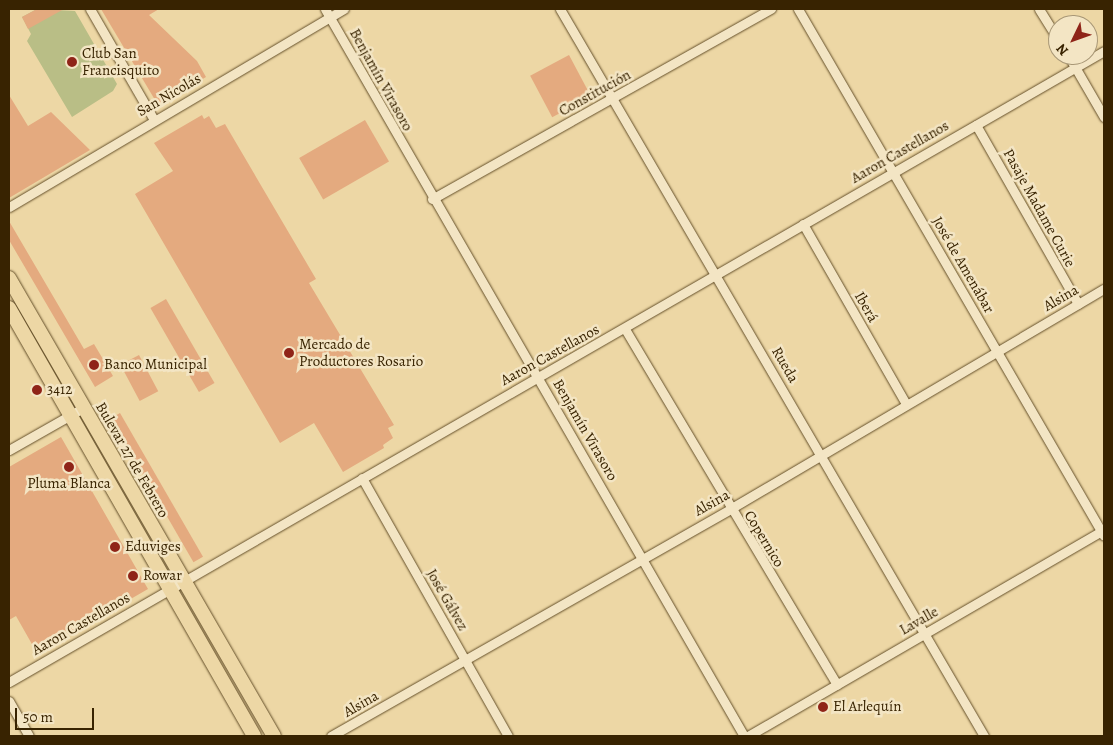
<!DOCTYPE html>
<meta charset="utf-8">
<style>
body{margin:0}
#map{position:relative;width:1113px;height:745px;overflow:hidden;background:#edd7a5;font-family:Alegreya,serif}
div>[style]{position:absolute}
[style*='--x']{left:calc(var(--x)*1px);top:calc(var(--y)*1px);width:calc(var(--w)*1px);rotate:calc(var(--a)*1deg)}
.green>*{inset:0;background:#b9be86}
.building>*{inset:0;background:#e4aa7f;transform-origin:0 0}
.roads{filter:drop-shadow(0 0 1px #65502a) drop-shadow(0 0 1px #65502a)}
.street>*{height:9px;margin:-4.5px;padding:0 4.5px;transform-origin:4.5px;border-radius:4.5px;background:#f3e5c4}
.primary>*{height:14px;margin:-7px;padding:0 7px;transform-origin:7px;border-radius:7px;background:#edd7a5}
.dots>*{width:14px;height:14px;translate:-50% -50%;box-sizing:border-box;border:2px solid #f3e5c4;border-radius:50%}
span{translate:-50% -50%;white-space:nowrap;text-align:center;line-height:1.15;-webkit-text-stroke:5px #f3e5c4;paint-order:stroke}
.poi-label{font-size:15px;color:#382301}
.left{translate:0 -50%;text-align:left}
.street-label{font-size:15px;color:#382301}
.frame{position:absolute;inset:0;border:10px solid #382301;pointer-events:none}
.north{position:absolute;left:1048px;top:15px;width:50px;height:50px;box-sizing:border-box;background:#f3e5c4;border:1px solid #a89776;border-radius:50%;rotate:228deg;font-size:14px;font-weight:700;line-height:20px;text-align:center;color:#382301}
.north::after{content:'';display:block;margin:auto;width:18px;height:22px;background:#8f2418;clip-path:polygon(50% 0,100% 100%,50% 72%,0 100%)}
.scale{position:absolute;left:15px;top:708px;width:79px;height:22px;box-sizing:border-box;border:2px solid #382301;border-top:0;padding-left:6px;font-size:15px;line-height:18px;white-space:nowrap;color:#382301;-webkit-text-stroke:4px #f3e5c4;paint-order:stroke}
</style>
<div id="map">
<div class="green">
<div style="clip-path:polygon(37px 9px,75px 11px,117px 84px,113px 91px,72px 117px,27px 41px,31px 34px,22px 17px)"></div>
</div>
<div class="building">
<div style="clip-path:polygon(37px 9px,64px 9px,28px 29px,22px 17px)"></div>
<div style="clip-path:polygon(101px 9px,159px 9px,149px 15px,197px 61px,206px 77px,158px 105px)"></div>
<div style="left:569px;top:55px;width:47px;height:44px;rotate:62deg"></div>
<div style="clip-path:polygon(9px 95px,28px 126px,51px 112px,90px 150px,9px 198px)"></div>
<div style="clip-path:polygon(202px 115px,204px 119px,209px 116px,216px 128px,225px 124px,316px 279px,309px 283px,394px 425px,388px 428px,393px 438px,383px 445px,384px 448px,343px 472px,314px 423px,280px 443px,135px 194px,173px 171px,154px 143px)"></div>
<div style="left:365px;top:120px;width:48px;height:76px;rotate:60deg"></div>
<div style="clip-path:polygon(9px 221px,84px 349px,94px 344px,113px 376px,95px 387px,9px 240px)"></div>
<div style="left:166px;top:299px;width:97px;height:18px;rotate:60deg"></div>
<div style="left:139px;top:355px;width:41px;height:21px;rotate:62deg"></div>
<div style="left:120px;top:413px;width:166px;height:11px;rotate:60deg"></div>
<div style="clip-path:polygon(61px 437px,148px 589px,37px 653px,16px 616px,9px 620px,9px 467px)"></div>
</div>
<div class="roads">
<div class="street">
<div style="--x:90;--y:9;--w:128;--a:60"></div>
<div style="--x:325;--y:9;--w:839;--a:60.04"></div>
<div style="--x:560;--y:9;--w:842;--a:59.75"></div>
<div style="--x:798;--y:9;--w:609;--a:59.86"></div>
<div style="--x:1039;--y:9;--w:36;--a:58"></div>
<div style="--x:1068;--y:55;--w:72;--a:59.9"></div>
<div style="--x:976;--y:125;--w:206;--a:60.3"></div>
<div style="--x:432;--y:199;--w:389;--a:-29.3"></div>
<div style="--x:9;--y:207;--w:389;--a:-30.6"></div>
<div style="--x:803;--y:224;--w:207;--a:60.2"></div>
<div style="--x:625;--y:329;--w:414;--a:59.2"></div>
<div style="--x:9;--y:450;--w:85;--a:-29.6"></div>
<div style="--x:362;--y:478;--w:296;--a:60.5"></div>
<div style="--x:9;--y:682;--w:1264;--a:-29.95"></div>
<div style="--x:9;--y:701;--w:40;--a:60.3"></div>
<div style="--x:331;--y:736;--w:459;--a:-29.6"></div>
<div style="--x:730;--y:509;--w:434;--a:-30.5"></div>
<div style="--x:748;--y:736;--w:411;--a:-30.1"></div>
</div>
<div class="primary">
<div style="--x:9;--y:278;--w:529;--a:59.95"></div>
<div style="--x:9;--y:308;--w:493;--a:60.2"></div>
</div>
</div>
<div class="dots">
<div style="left:72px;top:62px;background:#8f2418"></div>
<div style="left:289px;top:353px;background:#8f2418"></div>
<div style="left:94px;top:365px;background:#8f2418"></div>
<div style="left:37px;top:390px;background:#8f2418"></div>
<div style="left:69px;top:467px;background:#8f2418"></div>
<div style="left:115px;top:547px;background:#8f2418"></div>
<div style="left:133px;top:576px;background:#8f2418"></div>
<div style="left:823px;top:707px;background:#8f2418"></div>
</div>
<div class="poi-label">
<span class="left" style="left:82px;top:62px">Club San<br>Francisquito</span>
<span class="left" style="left:299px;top:353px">Mercado de<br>Productores Rosario</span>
<span class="left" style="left:104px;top:365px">Banco Municipal</span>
<span class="left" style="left:47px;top:390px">3412</span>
<span style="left:69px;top:484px">Pluma Blanca</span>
<span class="left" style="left:125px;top:547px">Eduviges</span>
<span class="left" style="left:143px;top:576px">Rowar</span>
<span class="left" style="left:833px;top:707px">El Arlequín</span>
</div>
<div class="street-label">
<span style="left:381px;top:80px;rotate:61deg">Benjamín Virasoro</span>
<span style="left:595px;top:93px;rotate:-29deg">Constitución</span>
<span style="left:169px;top:95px;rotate:-30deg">San Nicolás</span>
<span style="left:900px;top:152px;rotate:-30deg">Aaron Castellanos</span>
<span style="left:1039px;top:208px;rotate:61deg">Pasaje Madame Curie</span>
<span style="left:963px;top:265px;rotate:60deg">José de Amenábar</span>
<span style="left:1061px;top:298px;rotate:-30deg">Alsina</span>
<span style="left:866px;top:307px;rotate:60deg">Iberá</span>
<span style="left:550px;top:355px;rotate:-29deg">Aaron Castellanos</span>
<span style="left:785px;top:365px;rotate:60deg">Rueda</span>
<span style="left:585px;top:430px;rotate:60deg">Benjamín Virasoro</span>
<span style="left:132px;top:460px;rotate:60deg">Bulevar 27 de Febrero</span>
<span style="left:712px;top:503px;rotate:-29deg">Alsina</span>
<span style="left:764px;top:539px;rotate:59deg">Copernico</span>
<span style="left:447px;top:600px;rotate:60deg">José Gálvez</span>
<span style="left:919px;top:621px;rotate:-30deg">Lavalle</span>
<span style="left:81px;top:624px;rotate:-30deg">Aaron Castellanos</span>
<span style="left:361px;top:704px;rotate:-30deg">Alsina</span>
</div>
<div class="frame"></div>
<div class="north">N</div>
<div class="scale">50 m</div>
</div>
